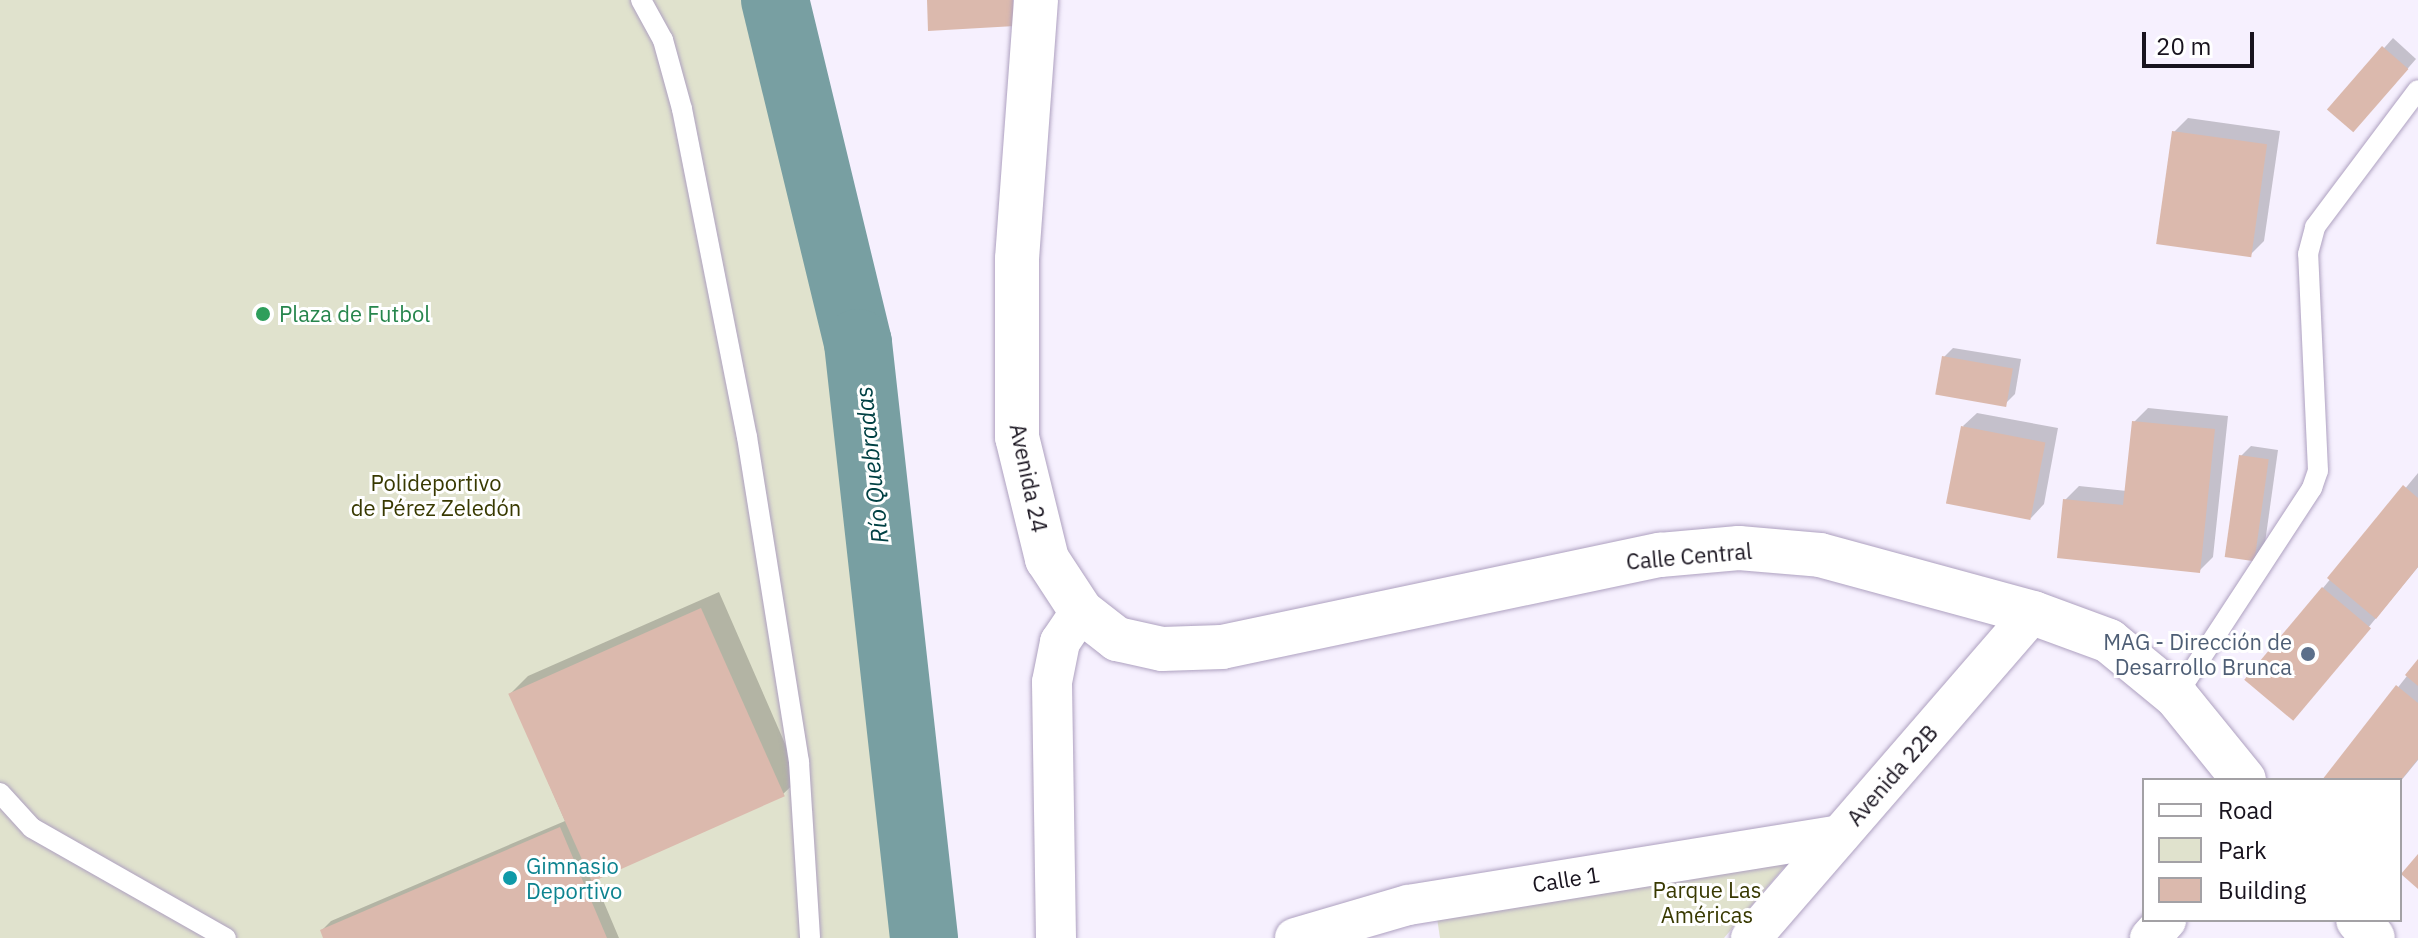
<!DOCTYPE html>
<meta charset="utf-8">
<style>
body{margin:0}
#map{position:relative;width:2418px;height:938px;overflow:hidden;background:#f6f0fe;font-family:"IBM Plex Sans",sans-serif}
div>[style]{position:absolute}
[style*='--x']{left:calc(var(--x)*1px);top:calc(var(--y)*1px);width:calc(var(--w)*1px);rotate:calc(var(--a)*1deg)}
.green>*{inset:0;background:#e0e2cd}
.shadow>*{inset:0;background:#0003}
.river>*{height:68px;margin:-34px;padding:0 34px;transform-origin:34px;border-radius:34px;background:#789fa2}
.building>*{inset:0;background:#dbb9ad;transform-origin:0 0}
.roads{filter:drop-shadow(0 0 2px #aea1c0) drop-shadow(0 0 2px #aea1c0)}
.service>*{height:20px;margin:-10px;padding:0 10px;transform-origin:10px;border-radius:10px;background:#fff}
.minor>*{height:40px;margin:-20px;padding:0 20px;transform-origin:20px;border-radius:20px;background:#fff}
.secondary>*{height:44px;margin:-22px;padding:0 22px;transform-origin:22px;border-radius:22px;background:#fff}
.dots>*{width:22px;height:22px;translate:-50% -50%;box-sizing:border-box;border:4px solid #fff;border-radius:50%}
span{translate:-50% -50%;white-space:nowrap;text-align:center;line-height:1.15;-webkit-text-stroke:6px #fff;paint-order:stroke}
.leisure-label{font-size:22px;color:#27864d}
.left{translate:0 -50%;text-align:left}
.street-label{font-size:22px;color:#18131e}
.park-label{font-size:22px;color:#383901}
.service-label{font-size:22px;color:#4e5e75}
.right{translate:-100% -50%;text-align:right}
.culture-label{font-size:22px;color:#0d838f}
.water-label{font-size:24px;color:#004043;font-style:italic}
.legend{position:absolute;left:2142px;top:778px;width:260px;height:144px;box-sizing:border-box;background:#fff;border:2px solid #a3a1a5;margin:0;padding:10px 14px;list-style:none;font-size:24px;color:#18131e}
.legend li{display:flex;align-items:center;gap:16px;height:40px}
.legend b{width:40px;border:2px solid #a3a1a5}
.scale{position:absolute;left:2142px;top:32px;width:112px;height:36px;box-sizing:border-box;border:4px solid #18131e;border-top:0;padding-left:10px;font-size:24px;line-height:28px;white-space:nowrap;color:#18131e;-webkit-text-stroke:6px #fff;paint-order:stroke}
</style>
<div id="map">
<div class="green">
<div style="clip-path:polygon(0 0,775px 0,858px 343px,924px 938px,0 938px)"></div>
<div style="clip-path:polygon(1802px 846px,1724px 938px,1440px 938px,1437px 918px)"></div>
</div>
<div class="shadow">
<div style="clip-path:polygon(2393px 38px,2416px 59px,2362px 121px,2329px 110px)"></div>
<div style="clip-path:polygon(2188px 118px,2280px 131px,2264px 241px,2250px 255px,2174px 132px)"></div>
<div style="clip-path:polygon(1953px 348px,2021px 359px,2015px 394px,2006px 403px,1944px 357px)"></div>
<div style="clip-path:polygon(2148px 408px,2228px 416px,2213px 557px,2200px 570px,2065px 500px,2079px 486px,2127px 491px,2134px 422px)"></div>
<div style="clip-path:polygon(1977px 413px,2058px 428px,2044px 504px,2031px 518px,1963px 426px)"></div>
<div style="clip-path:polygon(2251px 446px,2278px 450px,2264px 550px,2255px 559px,2241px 456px)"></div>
<div style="clip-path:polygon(2418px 473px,2418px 567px,2294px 718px,2323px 588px)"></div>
<div style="clip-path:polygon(719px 592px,800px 778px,782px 795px,594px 879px,619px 938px,325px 938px,322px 930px,331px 921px,565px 821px,510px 694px,528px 676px)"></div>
<div style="clip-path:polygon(2418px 662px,2418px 760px,2400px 782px,2325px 780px)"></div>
</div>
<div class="river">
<div style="--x:775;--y:0;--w:353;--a:76.4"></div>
<div style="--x:858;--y:343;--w:599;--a:83.67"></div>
</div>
<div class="building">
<div style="clip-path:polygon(927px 0,1013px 0,1015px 26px,928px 31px)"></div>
<div style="left:2382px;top:46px;width:35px;height:84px;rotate:41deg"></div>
<div style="left:2172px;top:131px;width:96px;height:114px;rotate:8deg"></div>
<div style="left:1942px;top:356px;width:72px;height:39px;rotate:10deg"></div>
<div style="clip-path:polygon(2132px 421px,2215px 429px,2200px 573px,2057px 558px,2063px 499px,2123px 505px)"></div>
<div style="left:1961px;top:426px;width:86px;height:79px;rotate:11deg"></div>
<div style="left:2239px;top:455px;width:30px;height:103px;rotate:8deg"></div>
<div style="clip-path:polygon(2403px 485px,2418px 498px,2418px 567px,2376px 619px,2327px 578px)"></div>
<div style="left:2322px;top:587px;width:64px;height:121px;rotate:40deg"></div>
<div style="left:701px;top:608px;width:206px;height:211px;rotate:66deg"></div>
<div style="clip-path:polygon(2418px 659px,2418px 686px,2405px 675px)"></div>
<div style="clip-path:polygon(2396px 685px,2418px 703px,2418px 759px,2401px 780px,2322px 780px)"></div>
<div style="clip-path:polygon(560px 827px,607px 938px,323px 938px,320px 930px)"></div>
<div style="clip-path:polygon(2418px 854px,2418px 889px,2401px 874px)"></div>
</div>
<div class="roads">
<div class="service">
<div style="--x:641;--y:0;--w:46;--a:61.2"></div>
<div style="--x:663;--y:40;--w:72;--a:74.6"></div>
<div style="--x:682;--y:109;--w:334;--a:78.8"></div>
<div style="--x:747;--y:437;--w:329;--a:80.9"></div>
<div style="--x:799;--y:762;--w:176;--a:86.4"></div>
<div style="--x:2176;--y:696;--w:249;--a:-56.8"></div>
<div style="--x:2312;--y:488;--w:18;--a:-71"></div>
<div style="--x:2318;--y:471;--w:217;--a:-92.6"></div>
<div style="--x:2308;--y:254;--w:28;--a:-75"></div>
<div style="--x:2315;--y:227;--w:171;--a:-53.1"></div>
<div style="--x:0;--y:793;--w:47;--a:47.6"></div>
<div style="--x:32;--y:828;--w:223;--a:29.6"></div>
</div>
<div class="minor">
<div style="--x:1056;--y:938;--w:256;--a:-90.9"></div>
<div style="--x:1052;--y:682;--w:41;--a:-78.7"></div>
<div style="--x:1060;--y:642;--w:37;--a:-56"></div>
<div style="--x:1295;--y:938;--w:118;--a:-16.3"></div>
<div style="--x:1408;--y:905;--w:437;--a:-9.2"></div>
<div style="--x:1751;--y:938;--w:430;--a:-49.1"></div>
<div style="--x:2150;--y:938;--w:24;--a:-48"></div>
</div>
<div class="secondary">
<div style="--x:1036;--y:0;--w:260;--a:94.2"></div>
<div style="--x:1017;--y:259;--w:178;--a:90"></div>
<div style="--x:1017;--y:437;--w:126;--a:76.2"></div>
<div style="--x:1047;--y:559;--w:62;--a:56.8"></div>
<div style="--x:1081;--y:611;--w:46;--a:37.9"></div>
<div style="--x:1117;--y:639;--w:46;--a:12.5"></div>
<div style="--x:1162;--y:649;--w:60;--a:-1.9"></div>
<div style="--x:1222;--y:647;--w:448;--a:-11.9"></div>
<div style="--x:1660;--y:555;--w:79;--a:-5.1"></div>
<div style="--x:1739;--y:548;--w:81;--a:4.9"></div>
<div style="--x:1820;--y:555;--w:221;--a:15.2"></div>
<div style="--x:2033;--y:613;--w:81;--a:20.2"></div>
<div style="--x:2109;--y:641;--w:87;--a:39.4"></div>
<div style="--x:2176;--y:696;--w:108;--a:51"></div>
<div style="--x:2358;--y:920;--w:23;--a:50"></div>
</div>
</div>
<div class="dots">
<div style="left:263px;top:314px;background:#2e9e5b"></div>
<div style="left:2308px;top:654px;background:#5c6f8a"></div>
<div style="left:510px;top:878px;background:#0f9aa8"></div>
</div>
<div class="leisure-label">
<span class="left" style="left:279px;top:314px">Plaza de Futbol</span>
</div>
<div class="street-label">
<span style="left:1029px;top:478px;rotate:78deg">Avenida 24</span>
<span style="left:1689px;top:556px;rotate:-5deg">Calle Central</span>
<span style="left:1892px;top:775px;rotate:-49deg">Avenida 22B</span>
<span style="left:1566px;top:879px;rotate:-9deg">Calle 1</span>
</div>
<div class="park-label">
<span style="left:436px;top:495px">Polideportivo<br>de Pérez Zeledón</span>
<span style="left:1707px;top:902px">Parque Las<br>Américas</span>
</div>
<div class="service-label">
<span class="right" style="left:2292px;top:654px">MAG - Dirección de<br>Desarrollo Brunca</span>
</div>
<div class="culture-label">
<span class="left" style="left:526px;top:878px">Gimnasio<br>Deportivo</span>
</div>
<div class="water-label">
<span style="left:872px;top:465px;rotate:-96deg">Río Quebradas</span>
</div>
<ul class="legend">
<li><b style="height:10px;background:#fff"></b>Road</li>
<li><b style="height:22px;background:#e0e2cd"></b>Park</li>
<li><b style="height:22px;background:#dbb9ad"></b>Building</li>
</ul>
<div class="scale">20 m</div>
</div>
